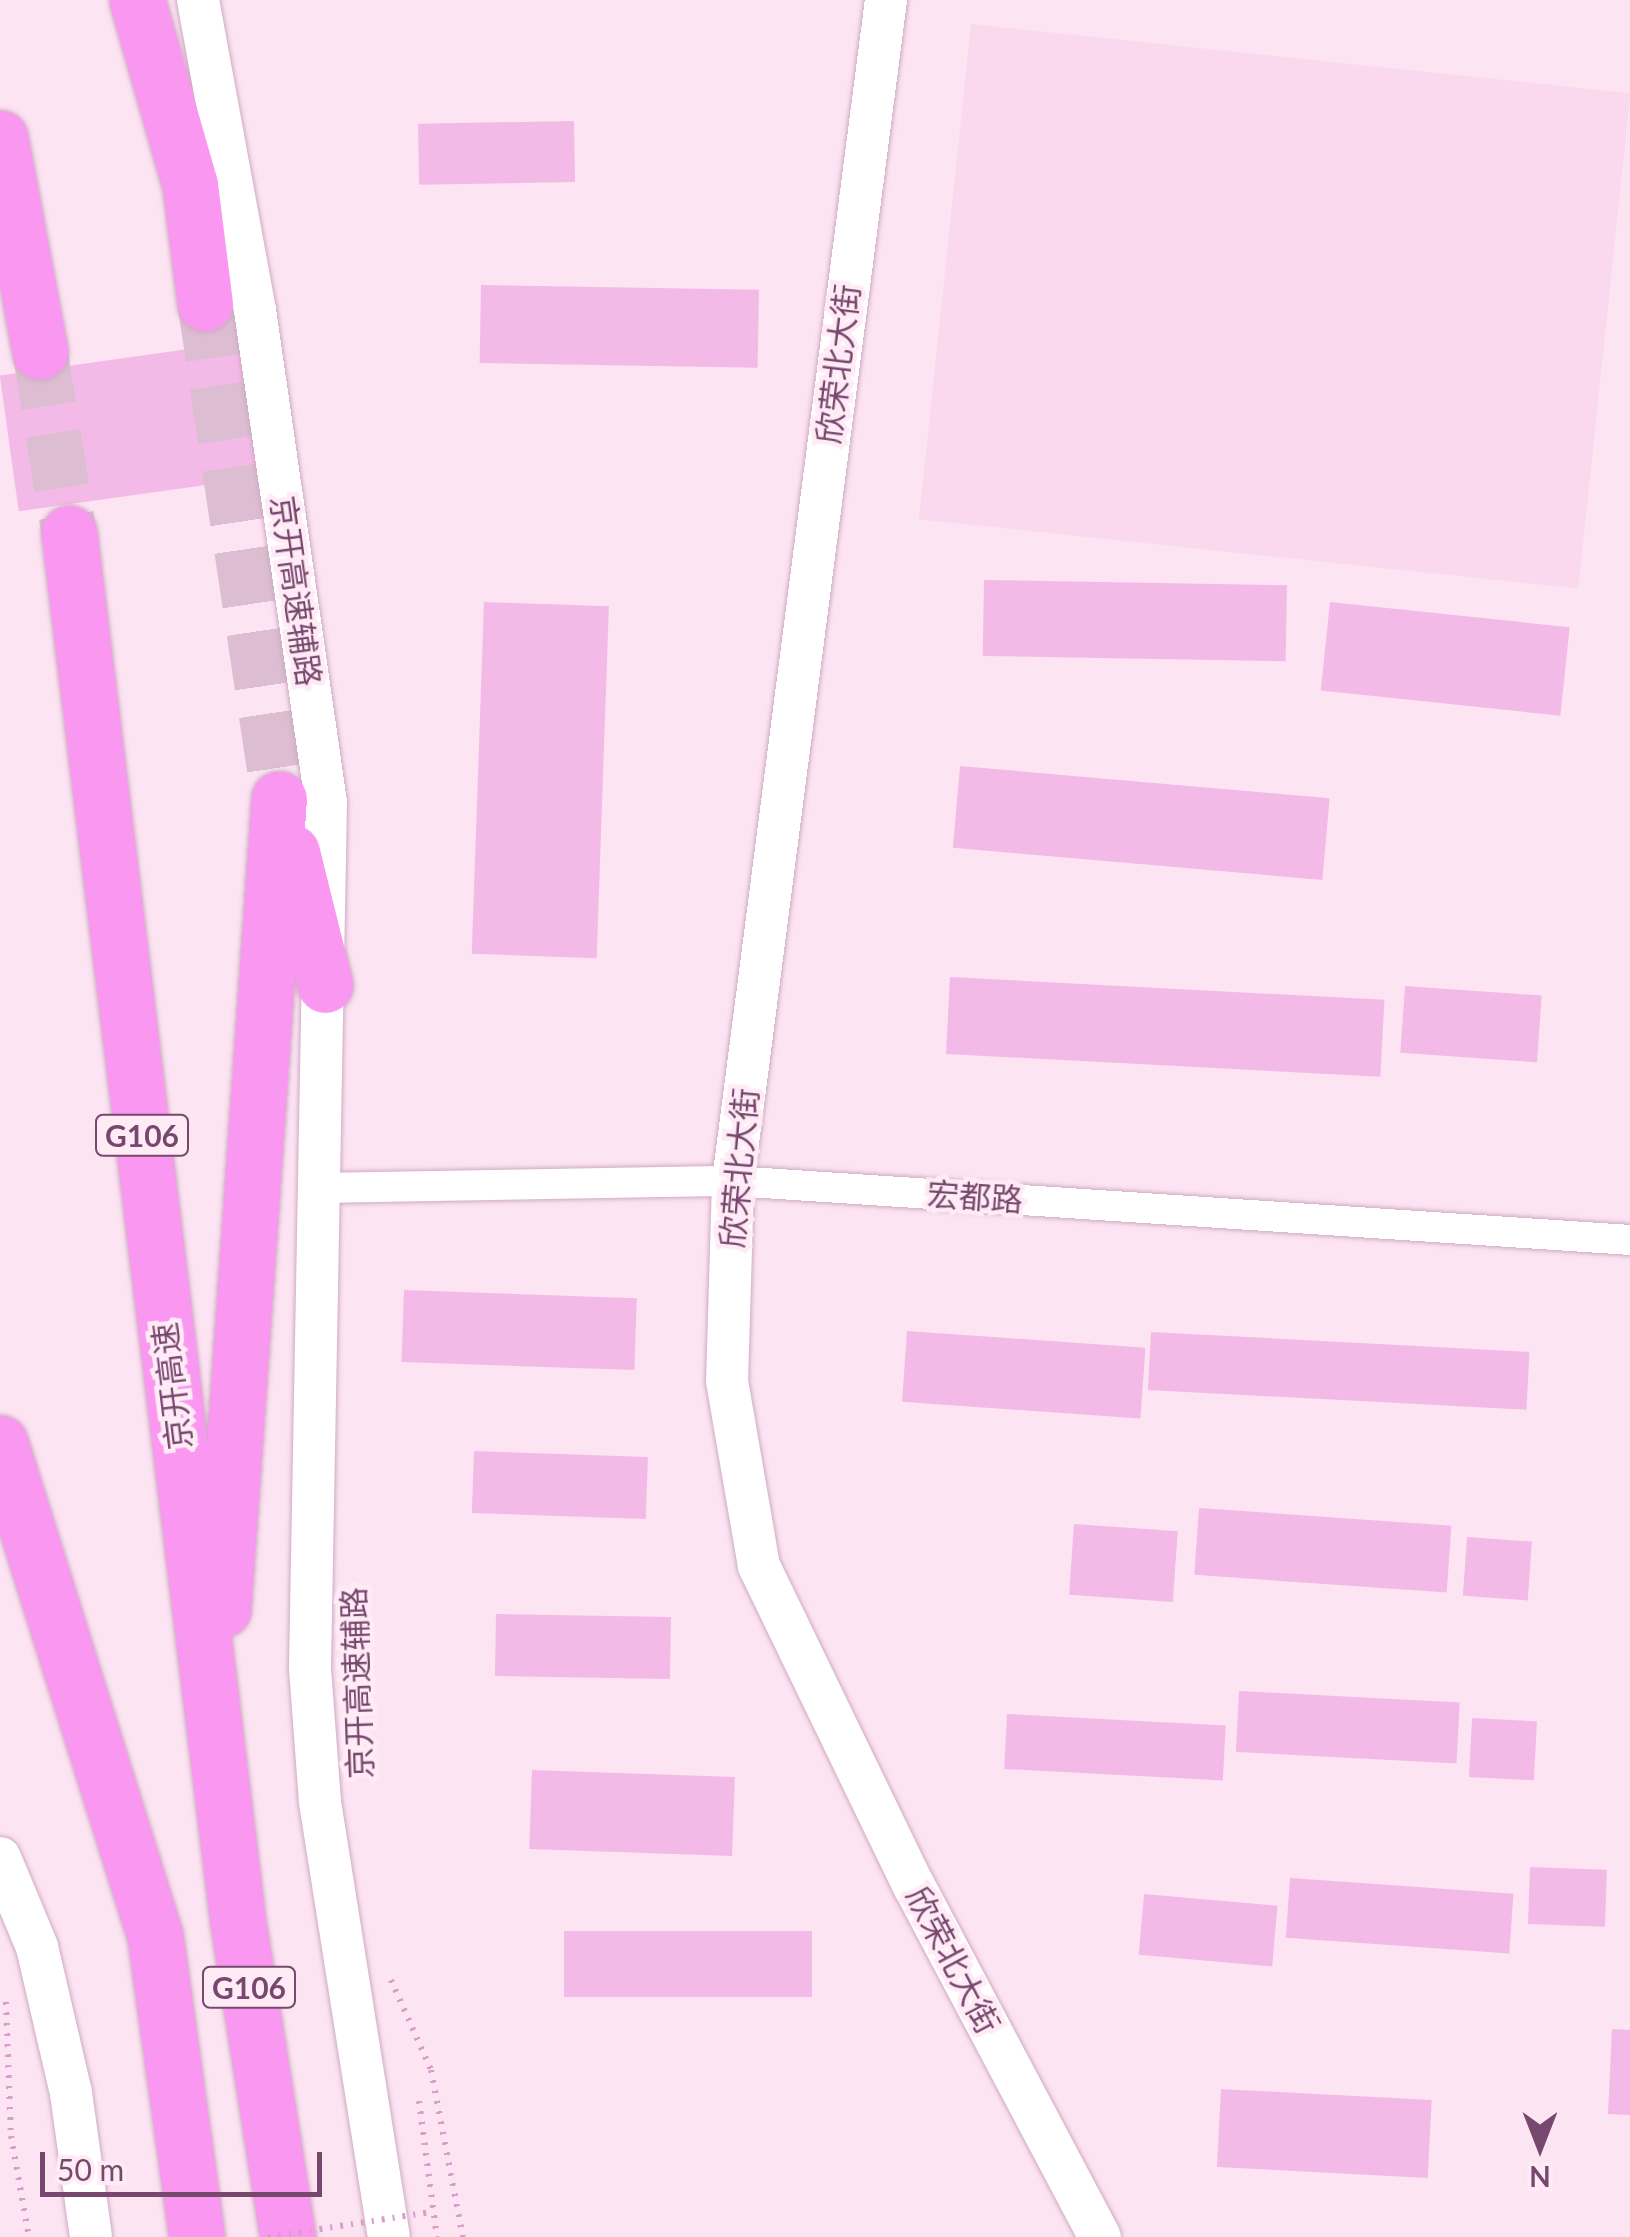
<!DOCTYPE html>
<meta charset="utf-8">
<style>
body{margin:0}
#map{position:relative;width:1630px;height:2237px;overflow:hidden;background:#fde4f2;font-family:Lato,"Noto Sans SC",sans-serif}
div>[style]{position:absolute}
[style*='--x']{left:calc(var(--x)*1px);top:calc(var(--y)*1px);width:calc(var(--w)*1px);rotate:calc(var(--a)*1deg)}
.residential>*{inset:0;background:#fad8ed;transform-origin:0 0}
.building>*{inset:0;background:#f4bae7;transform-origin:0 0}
.highway-tunnel>*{height:55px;margin-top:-27.5px;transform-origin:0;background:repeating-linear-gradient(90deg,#dcbdd1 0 55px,transparent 0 83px)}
.path>*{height:6px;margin-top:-3px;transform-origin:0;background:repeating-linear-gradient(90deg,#d99dcc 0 2.5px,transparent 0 10.5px)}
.roads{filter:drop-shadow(0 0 2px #cfaac5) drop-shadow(0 0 2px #cfaac5)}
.street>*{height:30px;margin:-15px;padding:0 15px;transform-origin:15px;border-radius:15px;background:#fff}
.secondary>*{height:42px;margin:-21px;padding:0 21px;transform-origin:21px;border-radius:21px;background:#fff}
.highway>*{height:55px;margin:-27.5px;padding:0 27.5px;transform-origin:27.5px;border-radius:27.5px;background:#fa98f1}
.path-bridge>*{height:6px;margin-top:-3px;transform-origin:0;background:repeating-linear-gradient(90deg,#d99dcc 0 2.5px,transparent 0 10.5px)}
span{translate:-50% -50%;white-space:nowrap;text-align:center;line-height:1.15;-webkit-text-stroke:9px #ffebf6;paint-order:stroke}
.shield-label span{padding:2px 8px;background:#ffebf6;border:2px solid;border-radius:8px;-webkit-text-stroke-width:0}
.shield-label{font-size:30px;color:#77486e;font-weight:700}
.street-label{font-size:32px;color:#77486e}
.north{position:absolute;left:1490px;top:2097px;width:100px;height:100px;-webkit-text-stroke:8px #ffebf6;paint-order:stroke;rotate:180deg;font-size:28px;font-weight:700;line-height:40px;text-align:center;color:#77486e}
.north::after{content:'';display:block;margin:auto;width:35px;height:45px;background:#77486e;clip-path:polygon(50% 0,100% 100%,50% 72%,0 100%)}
.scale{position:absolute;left:40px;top:2152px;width:282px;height:45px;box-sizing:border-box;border:5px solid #77486e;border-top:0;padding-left:12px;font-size:30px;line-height:35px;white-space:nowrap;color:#77486e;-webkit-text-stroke:8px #ffebf6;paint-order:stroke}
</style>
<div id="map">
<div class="residential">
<div style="left:971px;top:24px;width:663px;height:498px;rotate:6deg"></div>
</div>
<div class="building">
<div style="left:574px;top:121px;width:61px;height:156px;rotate:89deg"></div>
<div style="left:481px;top:285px;width:278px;height:78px;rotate:1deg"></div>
<div style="left:274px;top:337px;width:137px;height:277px;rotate:82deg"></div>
<div style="left:984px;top:580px;width:303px;height:76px;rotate:1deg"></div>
<div style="left:484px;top:602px;width:125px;height:352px;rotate:2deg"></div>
<div style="left:1330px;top:602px;width:241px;height:89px;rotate:6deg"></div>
<div style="left:960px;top:766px;width:371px;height:82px;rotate:5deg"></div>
<div style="left:950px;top:977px;width:435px;height:77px;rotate:3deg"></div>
<div style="left:1405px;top:986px;width:137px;height:67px;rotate:4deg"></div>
<div style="left:404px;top:1290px;width:233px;height:72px;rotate:2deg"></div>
<div style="left:907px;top:1331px;width:239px;height:71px;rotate:4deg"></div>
<div style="left:1151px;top:1332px;width:379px;height:58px;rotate:3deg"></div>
<div style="left:474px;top:1451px;width:174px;height:62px;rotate:2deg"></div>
<div style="left:1199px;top:1508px;width:253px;height:67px;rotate:4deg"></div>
<div style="left:1074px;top:1524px;width:104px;height:71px;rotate:4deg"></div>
<div style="left:1467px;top:1537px;width:65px;height:59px;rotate:4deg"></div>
<div style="left:496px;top:1614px;width:175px;height:62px;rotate:1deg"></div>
<div style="left:1239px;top:1691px;width:221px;height:61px;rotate:3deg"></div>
<div style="left:1007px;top:1714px;width:219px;height:55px;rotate:3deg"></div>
<div style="left:1472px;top:1718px;width:65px;height:59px;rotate:3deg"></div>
<div style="left:532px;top:1770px;width:203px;height:79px;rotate:2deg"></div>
<div style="left:1530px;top:1867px;width:77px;height:57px;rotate:2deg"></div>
<div style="left:1290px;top:1878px;width:224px;height:60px;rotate:4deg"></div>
<div style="left:1144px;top:1894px;width:134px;height:61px;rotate:5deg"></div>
<div style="left:564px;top:1931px;width:248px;height:66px"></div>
<div style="clip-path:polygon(1612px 2029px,1630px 2030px,1630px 2115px,1608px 2114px)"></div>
<div style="left:1221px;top:2089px;width:211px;height:78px;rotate:3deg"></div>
</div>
<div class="highway-tunnel">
<div style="--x:205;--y:303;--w:501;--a:81.51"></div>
<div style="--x:40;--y:351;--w:184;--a:80.9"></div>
</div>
<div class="path">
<div style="--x:391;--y:1980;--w:98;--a:66"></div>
<div style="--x:431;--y:2070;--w:170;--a:79.2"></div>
<div style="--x:6;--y:2002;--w:134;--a:87.9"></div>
<div style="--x:11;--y:2136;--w:103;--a:79.9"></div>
<div style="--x:419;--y:2101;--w:137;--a:82.5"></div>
</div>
<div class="roads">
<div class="street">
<div style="--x:320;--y:1188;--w:413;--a:-1"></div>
<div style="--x:733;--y:1181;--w:899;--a:3.76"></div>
</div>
<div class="secondary">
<div style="--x:198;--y:0;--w:315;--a:79.6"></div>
<div style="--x:255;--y:310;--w:497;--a:81.8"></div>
<div style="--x:326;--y:802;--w:867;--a:91.06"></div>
<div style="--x:310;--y:1669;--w:133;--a:85.7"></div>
<div style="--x:320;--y:1802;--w:440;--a:81"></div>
<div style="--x:886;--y:0;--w:1191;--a:97.38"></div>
<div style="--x:733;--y:1181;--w:200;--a:91.7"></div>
<div style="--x:727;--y:1381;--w:188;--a:80.2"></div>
<div style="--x:759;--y:1566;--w:356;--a:64.2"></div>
<div style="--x:914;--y:1886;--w:397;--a:62.1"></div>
<div style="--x:0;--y:1858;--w:96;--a:67.4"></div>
<div style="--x:37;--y:1947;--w:150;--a:76.9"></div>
<div style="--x:71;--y:2093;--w:145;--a:82.1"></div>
</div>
<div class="highway">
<div style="--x:137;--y:0;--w:192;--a:74"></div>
<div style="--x:190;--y:185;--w:119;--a:82.8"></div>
<div style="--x:0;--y:138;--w:217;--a:79.4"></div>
<div style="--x:69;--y:533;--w:1400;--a:83.07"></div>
<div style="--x:238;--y:1923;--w:318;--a:81"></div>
<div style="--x:292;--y:852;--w:137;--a:76.1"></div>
<div style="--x:0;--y:1443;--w:517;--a:72.55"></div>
<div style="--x:155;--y:1936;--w:304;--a:82.1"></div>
<div style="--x:223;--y:1609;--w:812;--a:-86.05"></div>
</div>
</div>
<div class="path-bridge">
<div style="--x:268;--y:2237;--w:165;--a:-8.7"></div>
</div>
<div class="shield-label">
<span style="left:142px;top:1135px">G106</span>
<span style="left:249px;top:1987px">G106</span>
</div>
<div class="street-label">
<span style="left:838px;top:364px;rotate:-83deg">欣荣北大街</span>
<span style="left:296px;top:591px;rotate:82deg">京开高速辅路</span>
<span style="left:739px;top:1168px;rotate:-85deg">欣荣北大街</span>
<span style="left:975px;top:1197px;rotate:4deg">宏都路</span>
<span style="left:172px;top:1386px;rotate:-97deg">京开高速</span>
<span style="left:357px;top:1683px;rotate:-92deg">京开高速辅路</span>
<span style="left:953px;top:1960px;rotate:62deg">欣荣北大街</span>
</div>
<div class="north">N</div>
<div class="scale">50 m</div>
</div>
